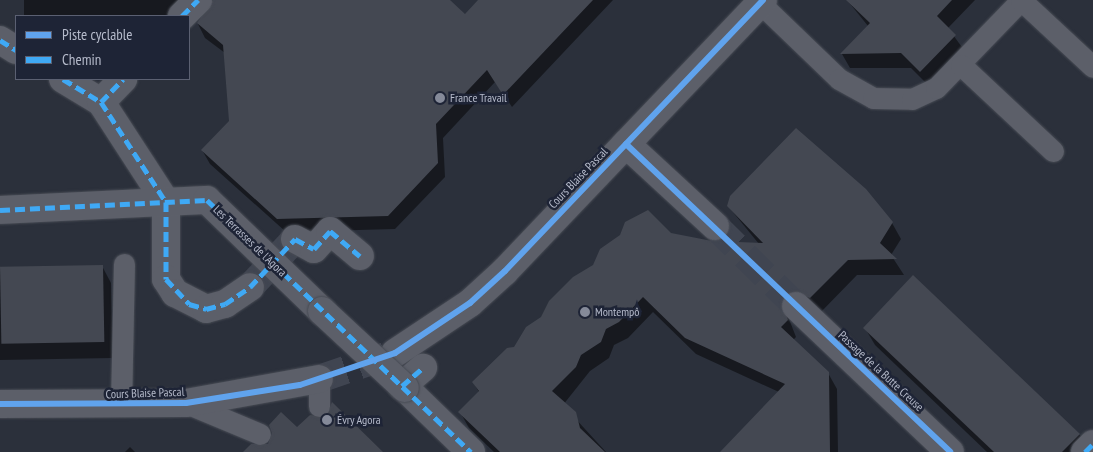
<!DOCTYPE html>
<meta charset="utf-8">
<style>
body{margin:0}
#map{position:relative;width:1093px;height:452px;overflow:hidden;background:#2b303b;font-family:"PT Sans Narrow",sans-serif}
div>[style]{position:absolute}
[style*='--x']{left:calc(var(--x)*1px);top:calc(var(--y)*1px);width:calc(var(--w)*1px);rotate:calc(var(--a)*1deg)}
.shadow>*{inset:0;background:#0007;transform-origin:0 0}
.building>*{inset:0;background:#444852;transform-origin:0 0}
.pedestrian-tunnel>*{height:28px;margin-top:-14px;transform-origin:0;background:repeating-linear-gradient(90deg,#404551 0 28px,transparent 0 42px)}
.minor-tunnel>*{height:28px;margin-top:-14px;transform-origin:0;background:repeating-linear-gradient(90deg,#404551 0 28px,transparent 0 42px)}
.roads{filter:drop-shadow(0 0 1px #474b54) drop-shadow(0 0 1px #474b54)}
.service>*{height:21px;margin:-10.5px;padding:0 10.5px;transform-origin:10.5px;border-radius:10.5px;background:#5c5f69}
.pedestrian>*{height:28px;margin:-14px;padding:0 14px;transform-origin:14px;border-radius:14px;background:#5c5f69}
.minor>*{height:28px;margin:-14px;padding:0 14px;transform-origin:14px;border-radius:14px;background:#5c5f69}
.bridges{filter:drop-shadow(0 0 1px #474b54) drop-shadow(0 0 1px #474b54)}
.pedestrian-bridge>*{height:28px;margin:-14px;padding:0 14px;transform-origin:14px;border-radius:14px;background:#5c5f69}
.quiet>*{height:5px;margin-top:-2.5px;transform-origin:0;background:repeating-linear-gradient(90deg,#3fa9f5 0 10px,transparent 0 15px)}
.cycleway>*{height:6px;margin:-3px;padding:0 3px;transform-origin:3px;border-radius:3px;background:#60a3ed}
.dots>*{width:14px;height:14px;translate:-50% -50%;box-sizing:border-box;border:2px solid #1e2436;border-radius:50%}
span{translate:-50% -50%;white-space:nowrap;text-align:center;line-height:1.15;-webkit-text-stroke:5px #1e2436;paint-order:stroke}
.poi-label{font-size:12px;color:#b6bbcb}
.left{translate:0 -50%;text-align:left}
.street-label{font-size:12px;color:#b6bbcb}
.legend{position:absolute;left:15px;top:15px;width:175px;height:65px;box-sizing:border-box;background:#1e2436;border:1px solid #5b6072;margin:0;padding:6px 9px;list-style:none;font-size:15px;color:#b6bbcb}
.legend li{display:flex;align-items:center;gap:10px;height:25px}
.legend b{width:25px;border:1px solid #5b6072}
</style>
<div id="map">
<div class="shadow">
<div style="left:24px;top:0;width:174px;height:16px"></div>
<div style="clip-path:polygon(211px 0,448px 0,465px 16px,479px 0,613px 0,512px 107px,495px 82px,443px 138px,445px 177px,395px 229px,286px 232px,210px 164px,202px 150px,230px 122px,225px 53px,205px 38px,198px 24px,214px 5px)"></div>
<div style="clip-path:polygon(847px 0,975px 0,948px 28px,964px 50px,929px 86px,911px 68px,850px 68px,842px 54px,868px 26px)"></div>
<div style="clip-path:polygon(728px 206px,892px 223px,901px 239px,891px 255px,904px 275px,857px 275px,820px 313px,801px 306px,789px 319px,796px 337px,793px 340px,828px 373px,837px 389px,838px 452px,726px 452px,779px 392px,696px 354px,653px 312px,628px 338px,614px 345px,609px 358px,590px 371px,563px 405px,606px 452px,494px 452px,469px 428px,460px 412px,479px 392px,473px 382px,671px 235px,712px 243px,759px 244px)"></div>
<div style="clip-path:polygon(102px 266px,111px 283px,113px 358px,0 360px,0 269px)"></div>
<div style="clip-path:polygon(913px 277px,1080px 435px,1089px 452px,987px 452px,875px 345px,865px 328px)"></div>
<div style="clip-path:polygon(130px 447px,135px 452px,125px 452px)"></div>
</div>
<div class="building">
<div style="clip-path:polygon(213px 0,450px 0,465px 14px,478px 0,593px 0,503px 95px,487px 70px,436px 124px,438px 163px,388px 216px,277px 219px,201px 150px,229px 121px,223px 45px,197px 23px)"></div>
<div style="clip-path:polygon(846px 0,952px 0,937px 16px,956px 35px,920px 72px,901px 53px,840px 54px,870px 23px)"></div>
<div style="clip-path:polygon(796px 128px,866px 189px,893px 222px,880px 243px,897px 259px,848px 260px,810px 298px,792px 291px,781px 302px,788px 320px,781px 327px,829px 372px,830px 452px,720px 452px,785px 384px,685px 338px,643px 297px,619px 322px,606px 329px,601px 342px,581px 355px,576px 367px,552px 391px,576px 412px,580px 428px,605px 452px,500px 452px,458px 412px,479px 391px,472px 382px,507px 348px,514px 347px,526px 327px,541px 317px,549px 301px,573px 277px,593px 265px,600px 249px,620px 235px,625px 222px,648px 210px,671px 233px,712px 241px,763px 243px,727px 206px,730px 196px)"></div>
<div style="left:103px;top:265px;width:77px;height:103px;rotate:89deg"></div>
<div style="clip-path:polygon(913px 275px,1080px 434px,1062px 452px,994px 452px,863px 328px)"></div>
<div style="clip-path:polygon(332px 402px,383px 452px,243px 452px,251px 444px,268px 444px,272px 433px,269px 425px,281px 412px,297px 427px,310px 415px,326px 417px)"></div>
</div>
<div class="pedestrian-tunnel">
<div style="--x:250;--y:287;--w:66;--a:-46.8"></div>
</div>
<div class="minor-tunnel">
<div style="--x:715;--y:226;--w:114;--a:44.6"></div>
<div style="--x:319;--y:379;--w:80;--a:-18.9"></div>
</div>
<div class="roads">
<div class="service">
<div style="--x:760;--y:3;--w:110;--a:43.9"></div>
<div style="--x:839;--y:79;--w:39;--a:29"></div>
<div style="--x:873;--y:98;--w:39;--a:1"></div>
<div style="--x:912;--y:99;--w:26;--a:-25"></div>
<div style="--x:936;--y:88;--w:122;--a:-46"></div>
<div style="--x:1021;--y:0;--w:98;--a:42.9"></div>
<div style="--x:961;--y:65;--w:126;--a:43.1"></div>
<div style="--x:319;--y:379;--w:27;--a:90"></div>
<div style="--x:186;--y:403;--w:80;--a:22.7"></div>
<div style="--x:121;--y:406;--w:142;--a:-88.8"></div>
</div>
<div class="pedestrian">
<div style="--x:182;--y:16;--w:23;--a:-45"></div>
<div style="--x:0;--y:40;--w:19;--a:32"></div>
<div style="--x:63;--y:79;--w:44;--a:31.2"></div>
<div style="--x:101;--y:102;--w:119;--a:57"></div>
<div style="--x:166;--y:202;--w:77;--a:90"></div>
<div style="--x:166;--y:279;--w:17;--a:57"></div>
<div style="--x:175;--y:293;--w:35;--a:27"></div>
<div style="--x:206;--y:309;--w:20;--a:-15"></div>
<div style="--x:225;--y:304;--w:30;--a:-34"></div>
<div style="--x:101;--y:102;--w:32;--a:-46"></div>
<div style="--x:0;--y:210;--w:207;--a:-2.8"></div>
<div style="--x:207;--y:200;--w:160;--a:44"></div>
<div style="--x:295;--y:239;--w:21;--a:28"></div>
<div style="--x:314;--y:249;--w:24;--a:-48"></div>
<div style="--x:330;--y:231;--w:39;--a:40"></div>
<div style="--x:402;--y:386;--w:28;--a:-41"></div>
<div style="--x:405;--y:388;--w:92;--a:44.1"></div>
<div style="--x:1085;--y:452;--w:11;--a:-45"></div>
</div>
<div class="minor">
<div style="--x:626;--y:144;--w:121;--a:42.7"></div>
<div style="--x:796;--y:306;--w:212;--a:43.5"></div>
<div style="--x:395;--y:353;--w:90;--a:-33.7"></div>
<div style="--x:470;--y:303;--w:47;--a:-42.4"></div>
<div style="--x:505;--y:271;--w:374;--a:-46.4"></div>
<div style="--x:0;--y:404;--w:186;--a:-0.3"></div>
<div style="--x:186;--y:403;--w:135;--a:-10.2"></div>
</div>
</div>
<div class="bridges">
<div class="pedestrian-bridge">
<div style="--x:322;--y:311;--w:113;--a:42.9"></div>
</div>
</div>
<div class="quiet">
<div style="--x:182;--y:16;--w:23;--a:-45"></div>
<div style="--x:0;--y:40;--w:19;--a:32"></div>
<div style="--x:63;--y:79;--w:44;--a:31.2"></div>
<div style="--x:101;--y:102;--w:119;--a:57"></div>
<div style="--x:166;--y:202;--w:77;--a:90"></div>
<div style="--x:166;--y:279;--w:34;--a:47"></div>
<div style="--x:189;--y:304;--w:18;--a:16"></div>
<div style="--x:206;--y:309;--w:20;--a:-15"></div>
<div style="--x:225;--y:304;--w:30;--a:-34"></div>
<div style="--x:250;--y:287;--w:66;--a:-46.8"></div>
<div style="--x:295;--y:239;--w:21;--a:28"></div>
<div style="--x:314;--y:249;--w:24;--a:-48"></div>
<div style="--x:330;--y:231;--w:39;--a:40"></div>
<div style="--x:101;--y:102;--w:32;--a:-46"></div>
<div style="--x:0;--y:210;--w:207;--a:-2.8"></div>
<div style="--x:207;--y:200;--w:365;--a:43.7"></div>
<div style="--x:402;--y:386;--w:28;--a:-41"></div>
<div style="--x:1085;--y:452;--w:11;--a:-45"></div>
</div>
<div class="cycleway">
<div style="--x:626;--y:144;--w:447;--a:43.5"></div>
<div style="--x:0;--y:404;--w:186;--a:-0.3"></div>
<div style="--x:186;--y:403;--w:115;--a:-9"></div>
<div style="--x:300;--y:385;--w:100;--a:-18.6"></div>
<div style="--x:395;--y:353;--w:90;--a:-33.7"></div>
<div style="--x:470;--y:303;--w:47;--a:-42.4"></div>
<div style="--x:505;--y:271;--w:374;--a:-46.4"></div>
</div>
<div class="dots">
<div style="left:440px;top:98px;background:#858a99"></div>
<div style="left:585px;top:312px;background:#858a99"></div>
<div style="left:327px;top:420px;background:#858a99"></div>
</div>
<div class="poi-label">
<span class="left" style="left:450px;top:98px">France Travail</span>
<span class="left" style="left:595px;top:312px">Montempô</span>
<span class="left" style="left:337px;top:420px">Évry Agora</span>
</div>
<div class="street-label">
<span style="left:578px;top:178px;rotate:-46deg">Cours Blaise Pascal</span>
<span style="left:250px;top:241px;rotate:44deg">Les Terrasses de l'Agora</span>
<span style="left:881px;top:371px;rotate:43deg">Passage de la Butte Creuse</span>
<span style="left:145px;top:393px;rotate:-2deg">Cours Blaise Pascal</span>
</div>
<ul class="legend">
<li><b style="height:6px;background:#60a3ed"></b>Piste cyclable</li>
<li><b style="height:6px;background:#3fa9f5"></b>Chemin</li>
</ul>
</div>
